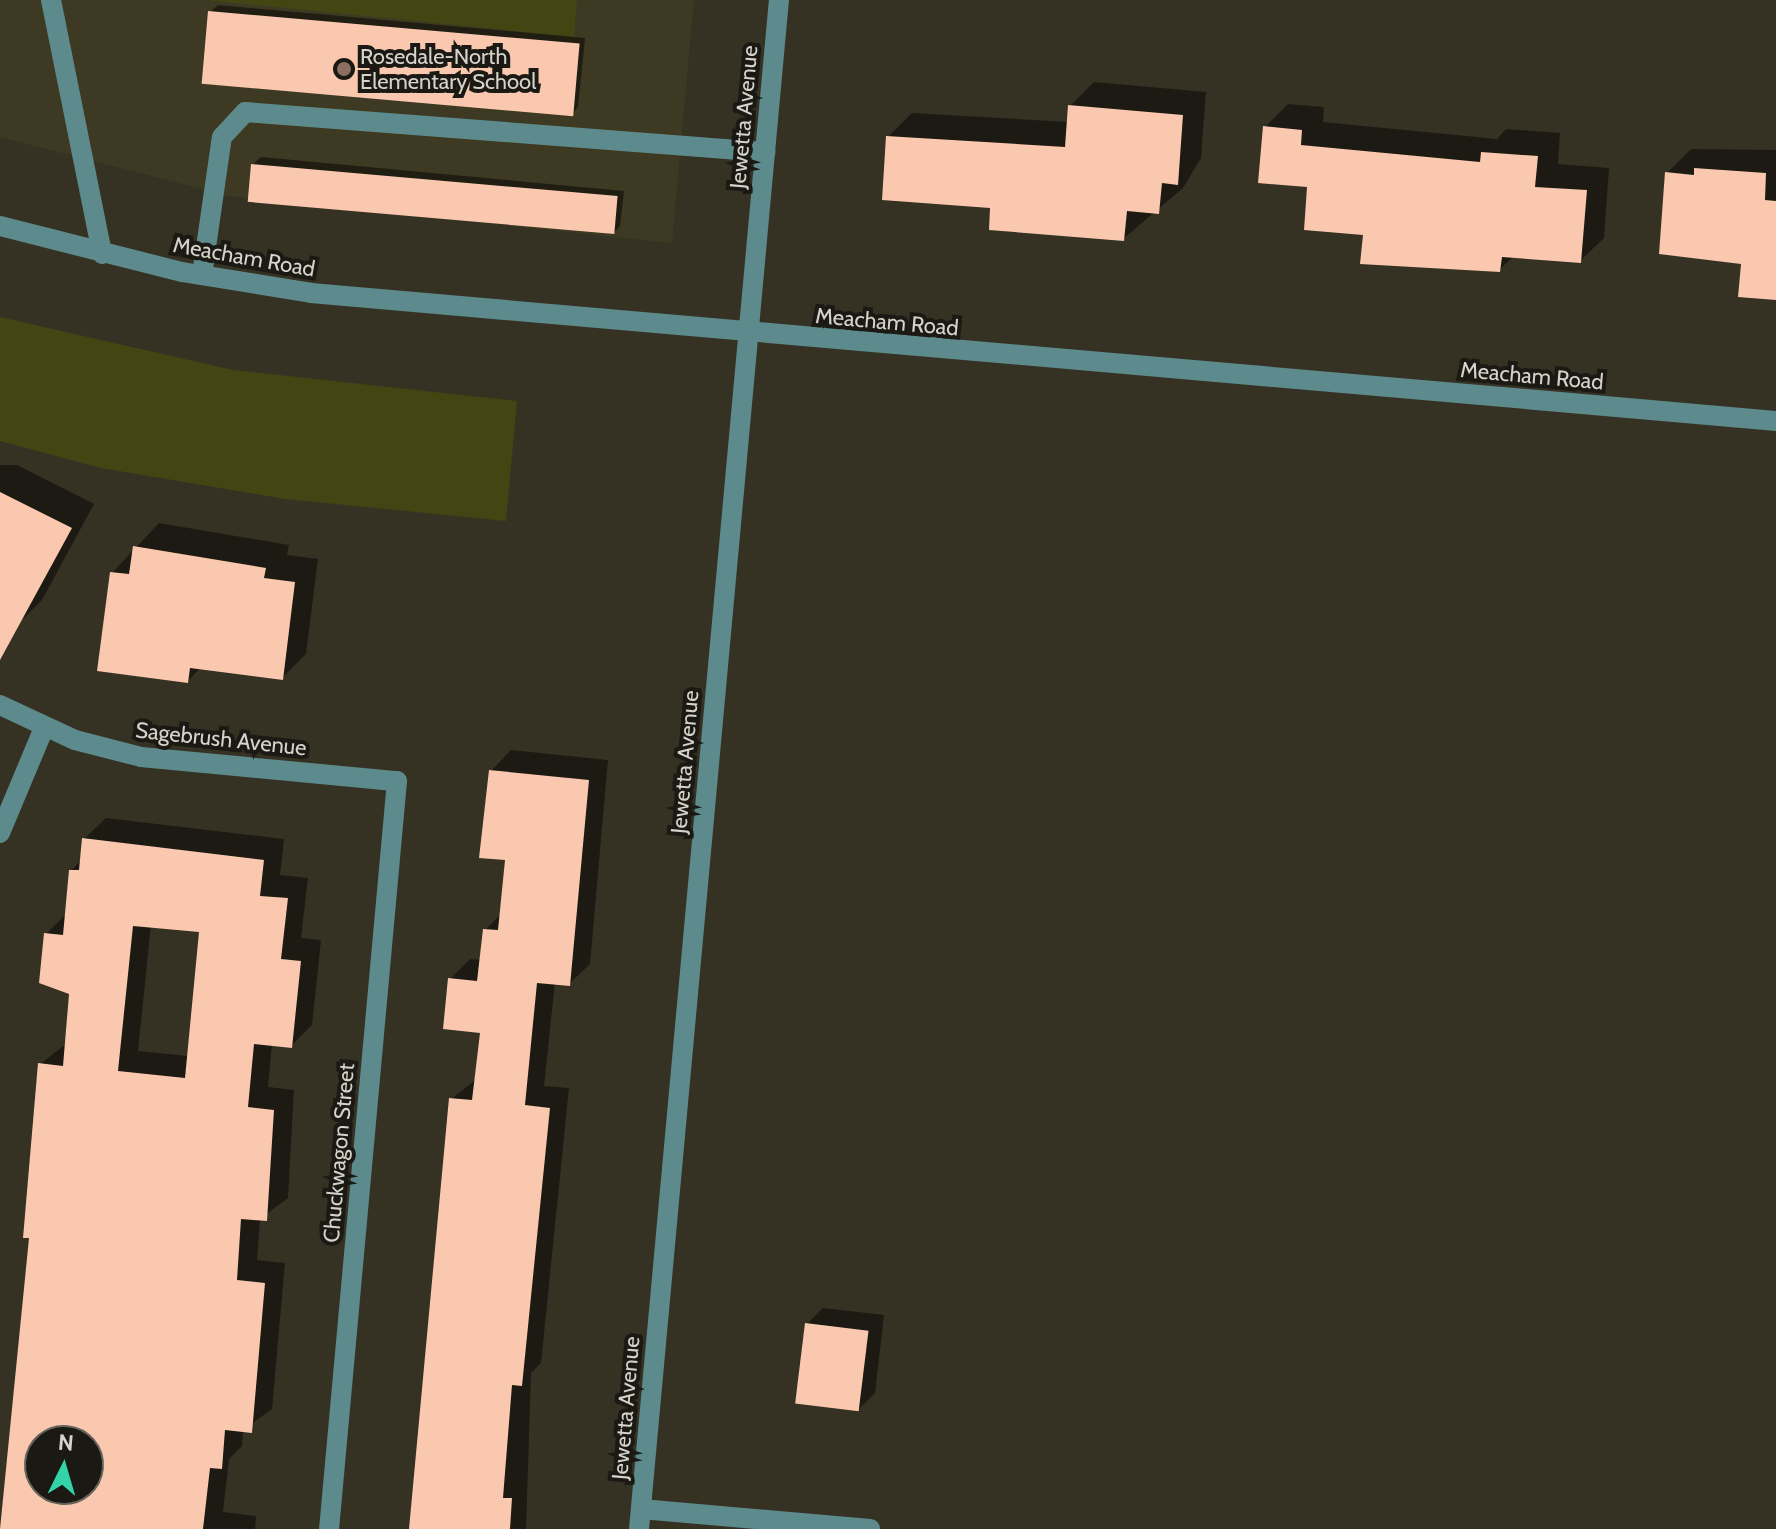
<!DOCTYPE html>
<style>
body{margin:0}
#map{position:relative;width:1776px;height:1529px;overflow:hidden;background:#353223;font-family:Cabin,sans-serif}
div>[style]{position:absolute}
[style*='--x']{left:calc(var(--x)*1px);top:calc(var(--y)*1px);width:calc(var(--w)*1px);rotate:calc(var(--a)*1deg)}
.built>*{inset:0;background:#3d3923}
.green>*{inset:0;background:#434513}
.shadow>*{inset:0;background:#0007}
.building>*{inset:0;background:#fac8ae;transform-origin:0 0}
.minor>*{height:20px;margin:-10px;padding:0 10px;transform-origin:10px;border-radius:10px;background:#5d8b8d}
.dots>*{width:22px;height:22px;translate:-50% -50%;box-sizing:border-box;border:4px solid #1b1913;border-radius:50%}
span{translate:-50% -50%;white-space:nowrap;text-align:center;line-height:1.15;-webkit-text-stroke:8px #1b1913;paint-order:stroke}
.poi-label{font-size:22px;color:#d5d3ca}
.left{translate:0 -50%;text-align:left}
.street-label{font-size:22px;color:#d5d3ca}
.north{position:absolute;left:24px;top:1425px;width:80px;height:80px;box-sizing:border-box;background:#1b1913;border:2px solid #65635c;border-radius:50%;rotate:5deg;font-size:22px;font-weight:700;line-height:32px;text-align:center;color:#d5d3ca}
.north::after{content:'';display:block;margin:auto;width:28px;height:36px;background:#33d4a8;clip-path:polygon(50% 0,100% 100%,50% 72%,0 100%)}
</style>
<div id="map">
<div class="built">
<div style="clip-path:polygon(0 0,694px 0,672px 243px,229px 196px,0 137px)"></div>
</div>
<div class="green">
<div style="clip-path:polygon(206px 0,577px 0,574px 37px)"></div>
<div style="clip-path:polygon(0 317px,233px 370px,517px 401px,506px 521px,285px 499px,101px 468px,0 441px)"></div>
</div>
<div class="shadow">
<div style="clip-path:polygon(218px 5px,585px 38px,578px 107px,571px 115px,210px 12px)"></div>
<div style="clip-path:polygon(1094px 82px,1206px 92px,1201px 158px,1183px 188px,1123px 239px,992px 207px,888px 137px,912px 113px,1068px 122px,1070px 106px)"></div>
<div style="clip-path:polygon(1288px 104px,1324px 107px,1323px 122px,1497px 139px,1506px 129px,1560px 133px,1558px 164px,1609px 168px,1604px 238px,1580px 261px,1514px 256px,1499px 270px,1309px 185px,1265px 127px)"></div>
<div style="clip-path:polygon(1691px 149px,1776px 150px,1776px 298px,1667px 173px)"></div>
<div style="clip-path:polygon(261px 157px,624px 191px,620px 226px,613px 234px,253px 164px)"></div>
<div style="clip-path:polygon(0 465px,17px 465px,94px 504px,42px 600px,18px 624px,0 615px)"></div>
<div style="clip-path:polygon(159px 523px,289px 545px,287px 555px,318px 559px,306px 654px,282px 678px,201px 667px,188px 681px,112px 573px)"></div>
<div style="clip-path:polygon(511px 750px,608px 760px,590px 964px,569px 984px,555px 982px,544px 1086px,569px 1088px,541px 1363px,531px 1373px,526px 1529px,410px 1529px,451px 1099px,477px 1079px,482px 1031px,450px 979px,470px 959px,482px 960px,485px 930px,501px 914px,507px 859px,491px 771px)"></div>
<div style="clip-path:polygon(evenodd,106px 818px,284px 839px,280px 875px,308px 878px,301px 938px,321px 940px,312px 1025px,291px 1046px,272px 1044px,268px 1087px,294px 1090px,288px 1198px,260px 1219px,257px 1260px,285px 1263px,272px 1409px,243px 1430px,242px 1446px,229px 1459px,223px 1512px,256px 1516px,255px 1529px,0 1529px,32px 1236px,40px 1064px,67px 1043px,72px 993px,46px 934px,67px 913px,71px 871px,82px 859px,84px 839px,106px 818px,151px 925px,202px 931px,189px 1056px,138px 1051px,151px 925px,106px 818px,40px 1441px,88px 1441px,88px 1489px,40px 1489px,40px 1441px)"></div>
<div style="clip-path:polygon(823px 1308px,884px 1315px,875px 1393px,859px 1409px,807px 1324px)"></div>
</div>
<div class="building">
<div style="left:208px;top:11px;width:373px;height:73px;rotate:5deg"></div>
<div style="clip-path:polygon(1068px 105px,1183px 115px,1178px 185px,1162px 183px,1159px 214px,1127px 211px,1124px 241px,989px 230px,990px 208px,882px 200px,886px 136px,1065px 147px)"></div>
<div style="clip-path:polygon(1263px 126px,1302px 130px,1301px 145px,1480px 162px,1481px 152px,1538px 156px,1535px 187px,1587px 190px,1581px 263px,1502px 257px,1500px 272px,1360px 264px,1363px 235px,1304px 230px,1307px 187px,1258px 183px)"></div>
<div style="left:251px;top:164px;width:368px;height:38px;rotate:5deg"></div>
<div style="clip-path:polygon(1694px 168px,1766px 173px,1765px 200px,1776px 201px,1776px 300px,1738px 297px,1741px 264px,1659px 254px,1665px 172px,1694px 175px)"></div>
<div style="clip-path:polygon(0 492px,72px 528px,0 660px)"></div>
<div style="clip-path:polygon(133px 546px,266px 568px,264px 578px,295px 582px,283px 680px,190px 668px,188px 683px,97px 671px,110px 572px,129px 574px)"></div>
<div style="clip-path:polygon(489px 770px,589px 780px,570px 986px,537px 983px,525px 1105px,550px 1108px,522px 1386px,512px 1385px,503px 1498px,512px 1498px,510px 1529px,409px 1529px,449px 1098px,472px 1100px,480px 1033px,443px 1029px,448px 978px,477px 981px,483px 929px,498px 930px,505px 860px,479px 858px)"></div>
<div style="clip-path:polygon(evenodd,82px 838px,264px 860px,260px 896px,288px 898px,281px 959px,301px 961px,292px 1048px,254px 1044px,248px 1107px,274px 1110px,267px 1221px,241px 1219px,237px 1280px,265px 1283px,252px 1433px,225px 1430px,222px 1469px,210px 1468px,203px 1529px,0 1529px,29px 1238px,23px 1238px,38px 1063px,63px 1066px,69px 994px,39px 983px,44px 933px,63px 935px,69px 870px,79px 870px,82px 838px,133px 926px,199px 932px,185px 1078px,118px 1071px,133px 926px,82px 838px,40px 1441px,88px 1441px,88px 1489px,40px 1489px,40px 1441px)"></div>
<div style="left:805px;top:1323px;width:64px;height:81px;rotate:7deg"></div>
</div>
<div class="minor">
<div style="--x:51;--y:0;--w:259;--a:78.6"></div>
<div style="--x:0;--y:226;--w:188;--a:14.2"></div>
<div style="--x:182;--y:272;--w:131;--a:9.2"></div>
<div style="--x:311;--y:293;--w:1471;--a:4.99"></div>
<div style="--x:202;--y:275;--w:139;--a:-81.8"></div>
<div style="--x:222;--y:137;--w:34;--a:-47"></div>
<div style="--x:245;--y:112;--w:522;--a:4.4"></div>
<div style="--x:0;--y:705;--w:83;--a:25"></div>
<div style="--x:75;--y:740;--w:68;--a:14.4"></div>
<div style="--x:141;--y:757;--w:257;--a:5.4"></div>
<div style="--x:397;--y:781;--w:751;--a:95.19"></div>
<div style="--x:0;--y:833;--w:114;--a:-67.3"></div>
<div style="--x:641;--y:1509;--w:230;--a:5"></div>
<div style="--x:639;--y:1529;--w:1535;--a:-84.77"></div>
</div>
<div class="dots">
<div style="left:344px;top:69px;background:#8d6e63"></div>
</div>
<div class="poi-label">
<span class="left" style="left:360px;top:69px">Rosedale-North<br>Elementary School</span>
</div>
<div class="street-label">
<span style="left:744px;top:117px;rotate:-85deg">Jewetta Avenue</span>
<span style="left:244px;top:257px;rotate:10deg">Meacham Road</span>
<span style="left:887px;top:322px;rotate:5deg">Meacham Road</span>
<span style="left:1532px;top:376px;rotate:5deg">Meacham Road</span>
<span style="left:221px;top:739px;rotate:6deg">Sagebrush Avenue</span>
<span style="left:685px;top:762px;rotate:-85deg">Jewetta Avenue</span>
<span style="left:339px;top:1153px;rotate:-85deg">Chuckwagon Street</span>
<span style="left:626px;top:1408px;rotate:-85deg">Jewetta Avenue</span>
</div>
<div class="north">N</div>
</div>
